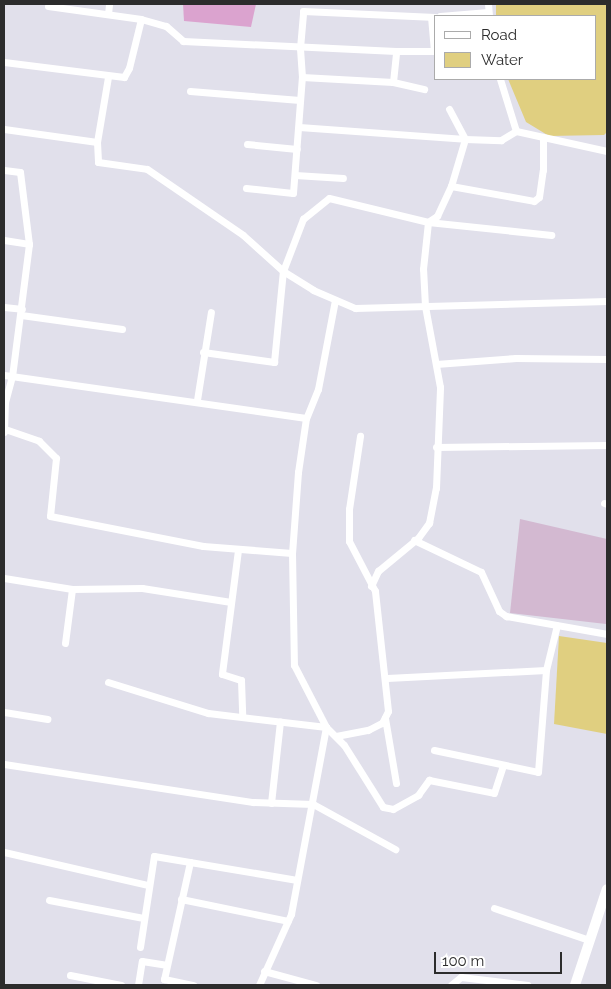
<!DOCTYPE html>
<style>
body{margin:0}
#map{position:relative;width:611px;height:989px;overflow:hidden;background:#e1e0eb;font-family:Raleway,sans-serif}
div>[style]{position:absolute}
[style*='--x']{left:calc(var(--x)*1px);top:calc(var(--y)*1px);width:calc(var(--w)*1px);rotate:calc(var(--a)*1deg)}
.green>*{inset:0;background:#dba3cf}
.cemetery>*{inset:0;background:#d3b9d1}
.water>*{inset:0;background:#e0cf80}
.minor>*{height:7px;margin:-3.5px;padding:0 3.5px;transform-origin:3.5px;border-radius:3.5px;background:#fff}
.secondary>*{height:10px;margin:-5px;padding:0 5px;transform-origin:5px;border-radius:5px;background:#fff}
span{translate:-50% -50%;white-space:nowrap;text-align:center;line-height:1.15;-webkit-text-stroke:4px #fff;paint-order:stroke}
.frame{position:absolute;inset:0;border:5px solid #2c2c2c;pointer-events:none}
.legend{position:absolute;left:434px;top:15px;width:162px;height:65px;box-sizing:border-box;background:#fff;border:1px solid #ababab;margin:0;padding:6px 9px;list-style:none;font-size:15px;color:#2c2c2c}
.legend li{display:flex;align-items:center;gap:10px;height:25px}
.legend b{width:25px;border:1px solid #ababab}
.scale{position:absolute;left:434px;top:952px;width:128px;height:22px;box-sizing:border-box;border:2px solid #2c2c2c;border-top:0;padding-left:6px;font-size:15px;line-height:18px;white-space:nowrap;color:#2c2c2c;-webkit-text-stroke:4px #fff;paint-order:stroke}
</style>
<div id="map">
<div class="green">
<div style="clip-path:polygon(183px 4px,256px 4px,251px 27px,184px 21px)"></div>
</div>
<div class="cemetery">
<div style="clip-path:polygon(520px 519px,607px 539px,606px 624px,510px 613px)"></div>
</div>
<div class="water">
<div style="clip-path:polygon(496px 4px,607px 4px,607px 132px,604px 135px,549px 136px,526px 122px,508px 79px,595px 79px,595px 16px,496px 16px)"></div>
<div style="clip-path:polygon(559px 636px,607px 643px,607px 734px,554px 724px)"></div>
</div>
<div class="minor">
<div style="--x:488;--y:4;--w:12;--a:85"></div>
<div style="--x:48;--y:6;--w:94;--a:8"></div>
<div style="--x:141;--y:19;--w:26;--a:16"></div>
<div style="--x:166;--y:26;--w:23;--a:41"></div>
<div style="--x:183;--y:41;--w:213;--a:2.7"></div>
<div style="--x:108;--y:14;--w:10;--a:-84"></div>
<div style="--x:440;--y:16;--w:48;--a:-4.8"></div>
<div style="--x:4;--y:62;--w:121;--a:7.1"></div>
<div style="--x:124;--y:77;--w:10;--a:-61"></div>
<div style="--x:129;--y:68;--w:50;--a:-76.2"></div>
<div style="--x:108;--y:77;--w:66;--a:99.6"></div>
<div style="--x:97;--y:142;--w:20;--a:87"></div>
<div style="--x:98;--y:162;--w:49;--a:8.1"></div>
<div style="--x:147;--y:169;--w:116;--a:34.5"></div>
<div style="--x:243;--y:235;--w:54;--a:42"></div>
<div style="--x:283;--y:271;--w:36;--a:32"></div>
<div style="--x:313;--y:290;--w:46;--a:23.2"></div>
<div style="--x:355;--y:308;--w:252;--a:-1.6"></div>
<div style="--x:302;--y:77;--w:91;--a:3.1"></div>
<div style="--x:393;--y:82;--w:31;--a:-84"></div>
<div style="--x:396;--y:51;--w:38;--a:0"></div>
<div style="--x:434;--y:51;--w:34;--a:-95"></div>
<div style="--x:500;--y:79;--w:54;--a:72.9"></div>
<div style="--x:516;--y:131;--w:93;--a:12.4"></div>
<div style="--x:393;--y:82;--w:32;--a:13"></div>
<div style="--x:190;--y:91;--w:110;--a:4.7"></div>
<div style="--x:299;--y:127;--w:166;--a:4.1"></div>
<div style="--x:465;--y:139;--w:36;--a:2"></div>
<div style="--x:501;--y:140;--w:17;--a:-31"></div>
<div style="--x:4;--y:129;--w:94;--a:8"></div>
<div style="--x:247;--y:144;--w:50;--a:5.7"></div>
<div style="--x:4;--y:170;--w:16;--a:7"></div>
<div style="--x:20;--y:172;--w:73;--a:82.9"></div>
<div style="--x:29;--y:244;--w:133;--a:97.3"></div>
<div style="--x:12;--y:376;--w:27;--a:105"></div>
<div style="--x:5;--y:402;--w:30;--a:92"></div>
<div style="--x:295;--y:175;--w:48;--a:3.6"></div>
<div style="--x:451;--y:186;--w:84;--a:10.2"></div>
<div style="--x:534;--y:201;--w:6;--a:-39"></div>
<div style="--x:539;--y:197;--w:27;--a:-82"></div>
<div style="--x:543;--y:170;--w:32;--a:-90"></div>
<div style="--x:246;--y:188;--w:47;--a:6.1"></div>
<div style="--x:293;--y:193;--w:116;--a:-85.6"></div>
<div style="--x:302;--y:77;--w:29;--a:-94"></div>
<div style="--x:300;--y:48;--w:37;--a:-85"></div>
<div style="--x:303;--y:11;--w:132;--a:2.6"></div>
<div style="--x:4;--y:240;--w:25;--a:9"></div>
<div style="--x:335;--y:300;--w:91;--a:100.8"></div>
<div style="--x:318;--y:389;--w:31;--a:112"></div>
<div style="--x:306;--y:418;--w:55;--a:98.4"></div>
<div style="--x:298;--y:472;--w:81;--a:94.2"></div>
<div style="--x:292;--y:553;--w:112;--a:89"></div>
<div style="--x:294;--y:665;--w:70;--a:62.7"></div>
<div style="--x:326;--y:727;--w:25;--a:45"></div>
<div style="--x:344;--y:745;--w:73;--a:57.8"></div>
<div style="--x:383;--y:807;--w:10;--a:11"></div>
<div style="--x:393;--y:809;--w:29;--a:-29"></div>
<div style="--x:418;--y:795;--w:19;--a:-54"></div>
<div style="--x:429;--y:780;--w:66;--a:11.3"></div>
<div style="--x:494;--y:793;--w:28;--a:-72"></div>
<div style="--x:4;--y:307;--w:18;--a:6"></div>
<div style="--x:21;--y:315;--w:102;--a:7.9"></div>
<div style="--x:203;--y:352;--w:72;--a:8"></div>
<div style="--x:274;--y:362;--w:91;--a:-84.4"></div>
<div style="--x:283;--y:271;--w:56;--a:-69"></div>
<div style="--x:303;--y:219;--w:33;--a:-39"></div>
<div style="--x:329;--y:198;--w:102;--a:13.6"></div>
<div style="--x:428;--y:222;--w:124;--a:6"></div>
<div style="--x:436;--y:364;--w:80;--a:-4.3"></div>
<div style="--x:516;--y:358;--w:91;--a:0.6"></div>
<div style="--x:4;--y:375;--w:305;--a:8.1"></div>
<div style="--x:197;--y:400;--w:89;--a:-81"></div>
<div style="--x:5;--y:429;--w:36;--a:19"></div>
<div style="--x:39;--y:441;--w:24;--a:45"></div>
<div style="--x:56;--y:458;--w:58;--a:95.9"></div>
<div style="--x:50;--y:516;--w:156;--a:11.1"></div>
<div style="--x:203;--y:546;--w:89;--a:4.5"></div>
<div style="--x:436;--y:447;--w:171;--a:-0.7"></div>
<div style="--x:604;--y:503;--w:3;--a:18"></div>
<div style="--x:414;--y:540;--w:74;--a:25.5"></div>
<div style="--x:481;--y:572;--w:43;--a:65.2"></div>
<div style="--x:499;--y:611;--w:9;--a:36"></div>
<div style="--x:506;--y:616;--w:103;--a:10.1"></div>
<div style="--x:238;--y:550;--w:125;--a:97.4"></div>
<div style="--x:222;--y:674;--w:20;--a:18"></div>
<div style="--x:241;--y:680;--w:36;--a:88"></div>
<div style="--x:4;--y:578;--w:69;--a:9.2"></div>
<div style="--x:371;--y:586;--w:17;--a:-65"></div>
<div style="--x:378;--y:571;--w:52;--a:-39.5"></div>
<div style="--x:418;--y:538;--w:19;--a:-54"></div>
<div style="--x:429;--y:523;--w:36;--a:-79"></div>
<div style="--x:436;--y:488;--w:101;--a:-87.7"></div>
<div style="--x:440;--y:387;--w:82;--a:-100.5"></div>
<div style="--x:425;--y:306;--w:37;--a:-93"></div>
<div style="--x:423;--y:269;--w:47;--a:-83.9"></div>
<div style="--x:428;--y:222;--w:11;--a:-34"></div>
<div style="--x:437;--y:216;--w:33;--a:-65"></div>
<div style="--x:451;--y:186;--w:49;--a:-73.4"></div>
<div style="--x:465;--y:139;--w:34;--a:-118"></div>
<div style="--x:65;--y:643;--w:54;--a:-82.6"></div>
<div style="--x:72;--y:589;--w:70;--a:-0.8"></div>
<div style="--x:142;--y:588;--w:90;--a:8.9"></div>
<div style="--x:387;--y:678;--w:159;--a:-2.9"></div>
<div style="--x:108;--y:682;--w:105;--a:17.2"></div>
<div style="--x:208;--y:713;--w:119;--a:6.8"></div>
<div style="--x:4;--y:712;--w:44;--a:9.2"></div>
<div style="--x:385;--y:718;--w:66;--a:80.4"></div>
<div style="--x:336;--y:736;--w:33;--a:-11"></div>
<div style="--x:368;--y:730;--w:16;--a:-27"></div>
<div style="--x:382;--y:723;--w:13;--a:-63"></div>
<div style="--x:388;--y:711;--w:121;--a:-96.2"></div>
<div style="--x:375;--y:591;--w:56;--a:-117.5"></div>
<div style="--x:349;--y:541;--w:32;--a:-90"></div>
<div style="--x:349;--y:509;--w:74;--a:-81.4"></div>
<div style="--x:434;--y:750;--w:106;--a:11.9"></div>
<div style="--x:538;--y:772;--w:102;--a:-85.5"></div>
<div style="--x:546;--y:670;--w:46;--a:-76.3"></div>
<div style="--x:4;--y:764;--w:252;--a:8.7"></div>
<div style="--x:253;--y:802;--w:60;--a:1.9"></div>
<div style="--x:313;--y:804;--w:94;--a:28.8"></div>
<div style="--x:271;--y:803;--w:82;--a:-83.7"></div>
<div style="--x:4;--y:852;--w:148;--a:12.9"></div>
<div style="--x:190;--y:862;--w:120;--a:102.5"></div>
<div style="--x:164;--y:979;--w:30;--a:12"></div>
<div style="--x:181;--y:899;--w:109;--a:11.6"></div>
<div style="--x:49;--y:900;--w:96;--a:10.8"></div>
<div style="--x:494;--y:908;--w:100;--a:18.6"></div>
<div style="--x:140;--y:947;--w:92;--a:-81.3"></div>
<div style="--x:154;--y:856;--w:145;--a:9.5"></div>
<div style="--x:264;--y:971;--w:54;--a:15.1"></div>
<div style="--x:70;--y:975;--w:52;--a:11.1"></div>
<div style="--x:138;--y:985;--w:24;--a:-81"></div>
<div style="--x:142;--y:961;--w:24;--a:9"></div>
<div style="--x:259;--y:985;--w:78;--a:-65.7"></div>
<div style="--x:291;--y:914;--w:190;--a:-79.4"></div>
<div style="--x:451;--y:985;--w:13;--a:-39"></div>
<div style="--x:461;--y:977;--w:67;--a:6.8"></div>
</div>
<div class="secondary">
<div style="--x:575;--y:985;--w:101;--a:-71.6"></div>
</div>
<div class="frame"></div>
<ul class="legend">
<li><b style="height:6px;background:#fff"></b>Road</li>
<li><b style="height:14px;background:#e0cf80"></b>Water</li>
</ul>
<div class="scale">100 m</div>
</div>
